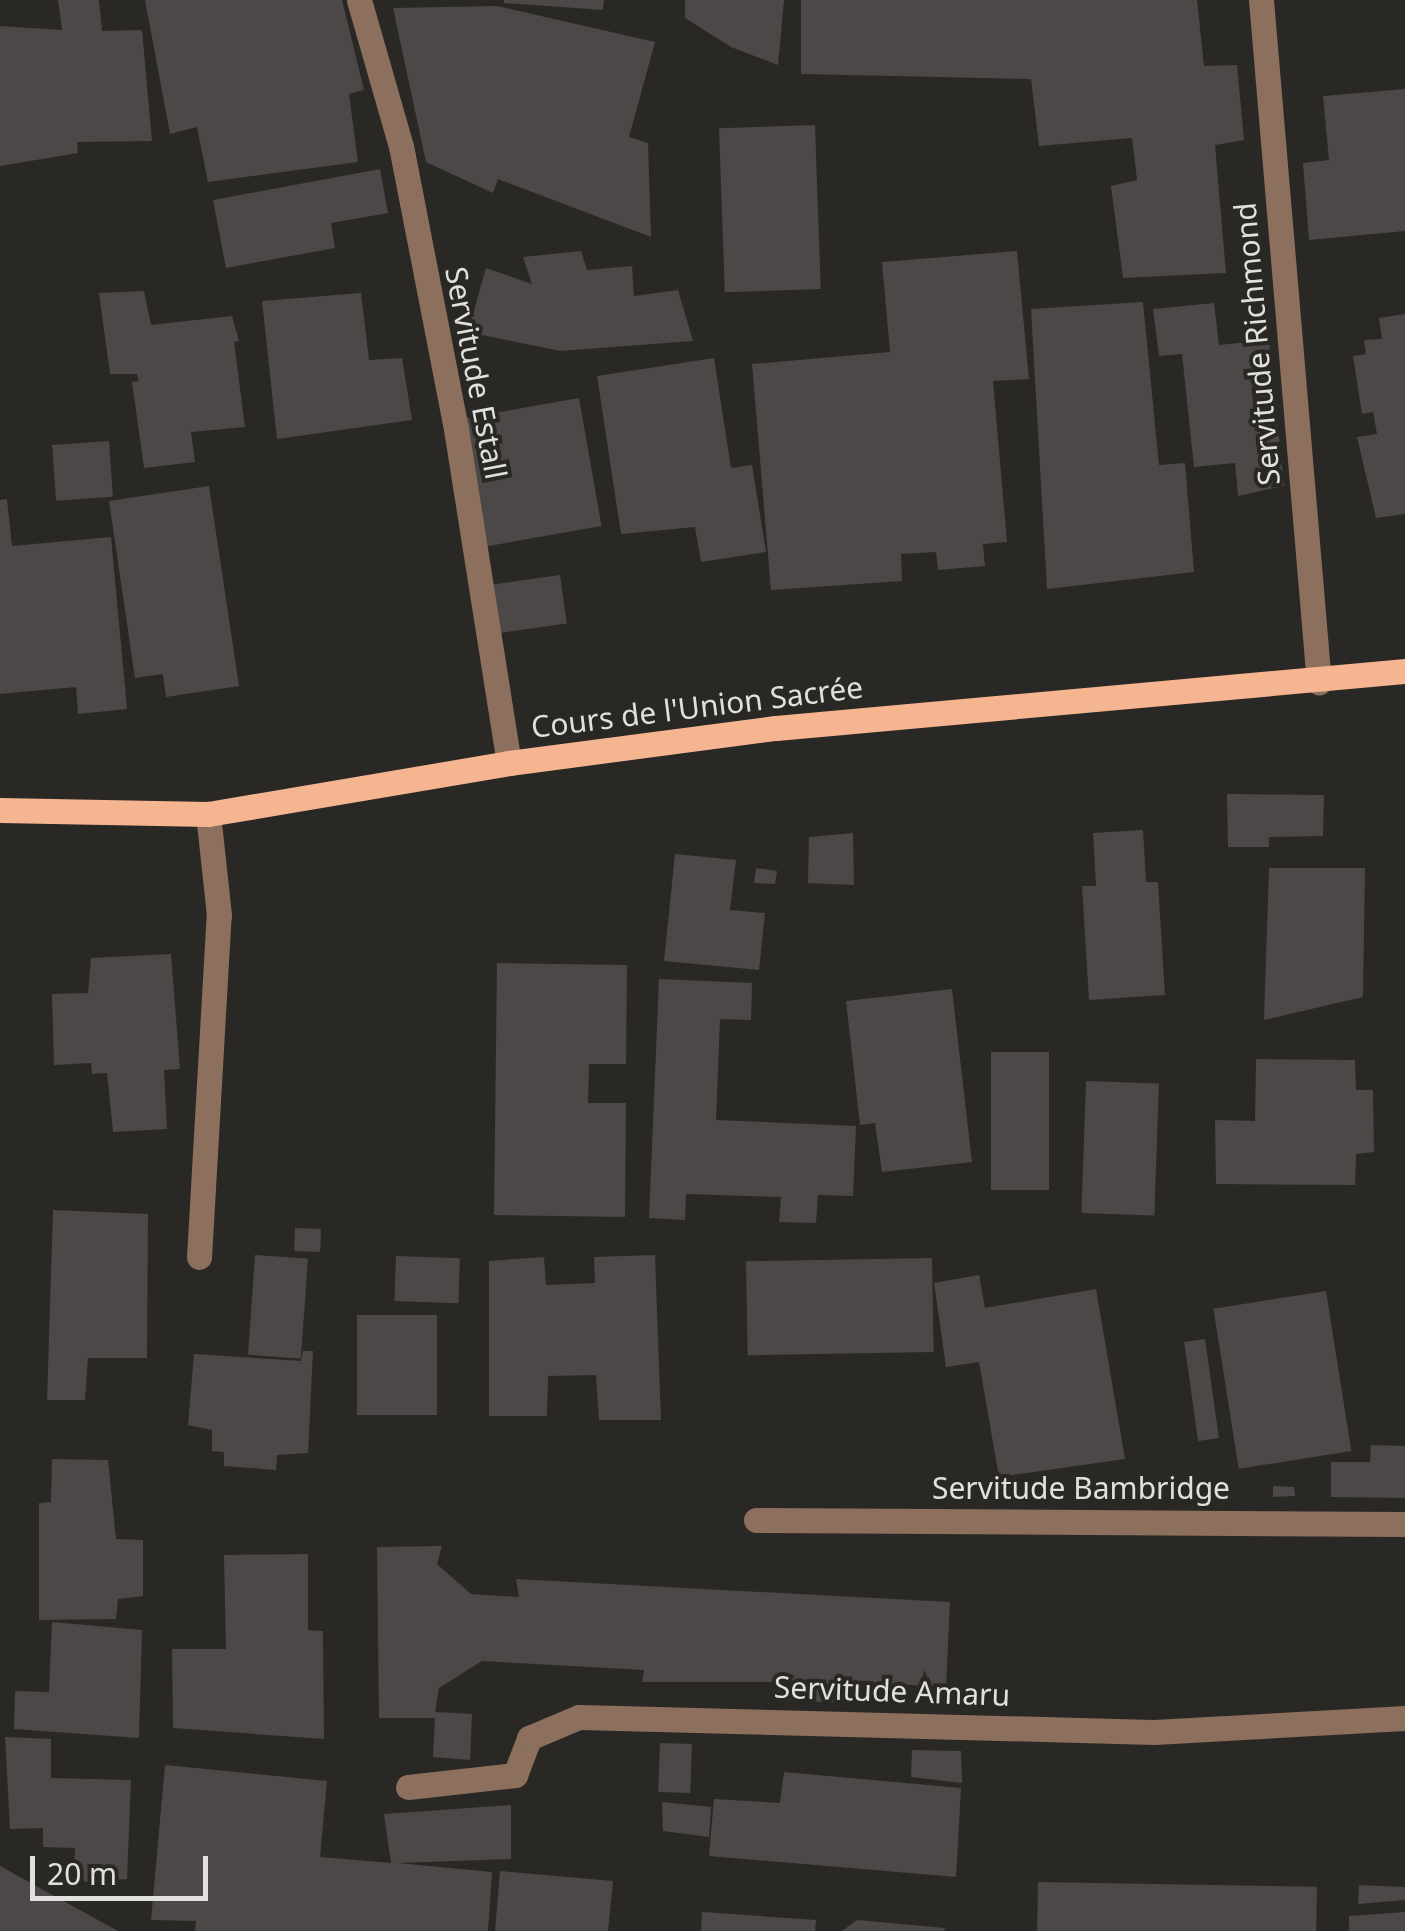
<!DOCTYPE html>
<meta charset="utf-8">
<style>
body{margin:0}
#map{position:relative;width:1405px;height:1931px;overflow:hidden;background:#2a2825;font-family:"Noto Sans",sans-serif}
div>[style]{position:absolute}
[style*='--x']{left:calc(var(--x)*1px);top:calc(var(--y)*1px);width:calc(var(--w)*1px);rotate:calc(var(--a)*1deg)}
.building>*{inset:0;background:#4b4847;transform-origin:0 0}
.minor>*{height:25px;margin:-12.5px;padding:0 12.5px;transform-origin:12.5px;border-radius:12.5px;background:#8d6f5d}
.major>*{height:25px;margin:-12.5px;padding:0 12.5px;transform-origin:12.5px;border-radius:12.5px;background:#f4b590}
span{translate:-50% -50%;white-space:nowrap;text-align:center;line-height:1.15;-webkit-text-stroke:8px #2a2825;paint-order:stroke}
.street-label{font-size:30px;color:#e2e0df}
.scale{position:absolute;left:30px;top:1856px;width:178px;height:45px;box-sizing:border-box;border:5px solid #e2e0df;border-top:0;padding-left:12px;font-size:30px;line-height:35px;white-space:nowrap;color:#e2e0df;-webkit-text-stroke:8px #2a2825;paint-order:stroke}
</style>
<div id="map">
<div class="building">
<div style="clip-path:polygon(58px 0,99px 0,102px 31px,142px 30px,152px 141px,77px 142px,78px 153px,0 166px,0 26px,62px 30px)"></div>
<div style="clip-path:polygon(145px 0,342px 0,364px 90px,349px 94px,358px 162px,208px 182px,197px 127px,170px 134px)"></div>
<div style="clip-path:polygon(504px 0,604px 0,603px 10px,504px 3px)"></div>
<div style="clip-path:polygon(685px 0,784px 0,778px 65px,731px 47px,685px 18px)"></div>
<div style="clip-path:polygon(801px 0,1197px 0,1204px 66px,1237px 65px,1244px 140px,1215px 145px,1226px 273px,1123px 278px,1111px 186px,1137px 180px,1132px 138px,1039px 146px,1031px 79px,801px 74px)"></div>
<div style="clip-path:polygon(497px 6px,655px 42px,629px 137px,648px 143px,651px 237px,498px 179px,493px 193px,426px 162px,393px 8px)"></div>
<div style="clip-path:polygon(1405px 89px,1405px 231px,1309px 240px,1303px 163px,1329px 160px,1323px 96px)"></div>
<div style="left:815px;top:125px;width:164px;height:96px;rotate:88deg"></div>
<div style="clip-path:polygon(380px 169px,388px 213px,331px 223px,335px 248px,226px 268px,213px 200px)"></div>
<div style="clip-path:polygon(581px 251px,587px 270px,632px 266px,634px 296px,678px 290px,693px 341px,560px 351px,468px 332px,486px 268px,532px 284px,523px 257px)"></div>
<div style="clip-path:polygon(1017px 251px,1029px 379px,993px 381px,1007px 542px,983px 544px,985px 566px,938px 570px,936px 552px,901px 554px,902px 581px,771px 590px,752px 364px,890px 352px,882px 262px)"></div>
<div style="clip-path:polygon(144px 291px,151px 325px,232px 316px,239px 341px,234px 342px,245px 427px,191px 432px,195px 462px,144px 468px,132px 382px,139px 381px,137px 374px,110px 374px,99px 293px)"></div>
<div style="clip-path:polygon(361px 293px,369px 360px,402px 358px,412px 420px,277px 439px,262px 301px)"></div>
<div style="clip-path:polygon(1143px 302px,1159px 465px,1185px 463px,1194px 572px,1047px 589px,1031px 309px)"></div>
<div style="clip-path:polygon(1214px 303px,1219px 345px,1269px 340px,1284px 486px,1238px 496px,1235px 463px,1194px 467px,1182px 354px,1159px 356px,1153px 309px)"></div>
<div style="clip-path:polygon(1405px 314px,1405px 514px,1376px 518px,1357px 437px,1377px 434px,1373px 412px,1362px 414px,1353px 356px,1366px 354px,1364px 340px,1382px 339px,1379px 318px)"></div>
<div style="clip-path:polygon(714px 358px,731px 468px,752px 465px,766px 552px,701px 562px,695px 527px,621px 534px,597px 376px)"></div>
<div style="left:579px;top:398px;width:130px;height:119px;rotate:80deg"></div>
<div style="left:109px;top:441px;width:56px;height:57px;rotate:86deg"></div>
<div style="clip-path:polygon(209px 486px,239px 686px,166px 697px,163px 674px,135px 678px,109px 501px)"></div>
<div style="clip-path:polygon(7px 499px,12px 546px,111px 537px,127px 709px,78px 714px,76px 687px,0 694px,0 500px)"></div>
<div style="left:560px;top:575px;width:49px;height:71px;rotate:82deg"></div>
<div style="clip-path:polygon(1227px 794px,1324px 795px,1323px 836px,1269px 837px,1269px 847px,1228px 847px)"></div>
<div style="clip-path:polygon(1143px 830px,1146px 882px,1158px 882px,1165px 995px,1089px 1000px,1082px 886px,1096px 886px,1093px 833px)"></div>
<div style="clip-path:polygon(853px 833px,854px 885px,808px 883px,809px 837px)"></div>
<div style="clip-path:polygon(675px 854px,736px 860px,730px 910px,765px 913px,759px 970px,664px 961px)"></div>
<div style="clip-path:polygon(756px 868px,777px 871px,775px 884px,754px 883px)"></div>
<div style="clip-path:polygon(1269px 868px,1365px 868px,1363px 997px,1264px 1020px)"></div>
<div style="clip-path:polygon(171px 954px,180px 1069px,164px 1070px,167px 1129px,113px 1132px,107px 1073px,92px 1074px,91px 1063px,54px 1065px,52px 994px,88px 993px,91px 958px)"></div>
<div style="clip-path:polygon(497px 963px,627px 965px,626px 1064px,589px 1064px,588px 1103px,626px 1103px,625px 1217px,494px 1215px)"></div>
<div style="clip-path:polygon(659px 979px,752px 983px,751px 1020px,720px 1019px,716px 1120px,856px 1126px,853px 1196px,818px 1195px,816px 1223px,779px 1222px,781px 1197px,686px 1194px,685px 1220px,649px 1218px)"></div>
<div style="clip-path:polygon(952px 989px,972px 1162px,882px 1172px,875px 1123px,860px 1125px,846px 1001px)"></div>
<div style="left:991px;top:1052px;width:58px;height:138px"></div>
<div style="clip-path:polygon(1256px 1059px,1355px 1060px,1356px 1090px,1373px 1090px,1374px 1152px,1356px 1154px,1355px 1185px,1216px 1184px,1215px 1120px,1255px 1121px)"></div>
<div style="left:1086px;top:1081px;width:73px;height:132px;rotate:2deg"></div>
<div style="clip-path:polygon(53px 1210px,148px 1214px,147px 1358px,88px 1358px,85px 1400px,47px 1400px)"></div>
<div style="left:295px;top:1228px;width:26px;height:23px;rotate:2deg"></div>
<div style="left:255px;top:1255px;width:53px;height:100px;rotate:4deg"></div>
<div style="clip-path:polygon(655px 1255px,661px 1420px,599px 1420px,596px 1375px,548px 1376px,547px 1416px,489px 1416px,489px 1261px,544px 1257px,546px 1285px,595px 1283px,594px 1257px)"></div>
<div style="left:396px;top:1256px;width:64px;height:45px;rotate:2deg"></div>
<div style="left:932px;top:1258px;width:94px;height:186px;rotate:89deg"></div>
<div style="clip-path:polygon(979px 1275px,985px 1308px,1096px 1289px,1125px 1459px,999px 1477px,979px 1362px,946px 1367px,934px 1283px)"></div>
<div style="left:1326px;top:1291px;width:162px;height:114px;rotate:81deg"></div>
<div style="left:357px;top:1315px;width:80px;height:100px"></div>
<div style="left:1205px;top:1339px;width:100px;height:21px;rotate:82deg"></div>
<div style="clip-path:polygon(303px 1351px,313px 1351px,308px 1453px,277px 1455px,276px 1470px,224px 1466px,224px 1452px,212px 1451px,212px 1430px,188px 1425px,194px 1354px,301px 1361px)"></div>
<div style="clip-path:polygon(1371px 1445px,1405px 1446px,1405px 1498px,1331px 1497px,1331px 1462px,1370px 1462px)"></div>
<div style="clip-path:polygon(52px 1459px,108px 1460px,116px 1539px,143px 1540px,143px 1596px,118px 1599px,116px 1619px,39px 1620px,39px 1503px,51px 1502px)"></div>
<div style="clip-path:polygon(1273px 1486px,1294px 1487px,1295px 1496px,1273px 1497px)"></div>
<div style="clip-path:polygon(442px 1546px,437px 1564px,471px 1594px,519px 1597px,516px 1579px,950px 1602px,946px 1687px,841px 1681px,841px 1703px,777px 1699px,778px 1682px,642px 1682px,644px 1670px,482px 1661px,439px 1688px,435px 1712px,472px 1714px,470px 1760px,433px 1757px,435px 1718px,379px 1718px,377px 1547px)"></div>
<div style="clip-path:polygon(308px 1554px,308px 1630px,323px 1631px,324px 1739px,173px 1728px,172px 1649px,226px 1649px,224px 1555px)"></div>
<div style="clip-path:polygon(52px 1622px,142px 1630px,139px 1738px,14px 1729px,15px 1691px,49px 1692px)"></div>
<div style="clip-path:polygon(5px 1737px,51px 1739px,51px 1778px,131px 1780px,127px 1879px,86px 1882px,74px 1874px,75px 1848px,43px 1847px,43px 1828px,10px 1829px)"></div>
<div style="left:660px;top:1743px;width:32px;height:49px;rotate:2deg"></div>
<div style="clip-path:polygon(912px 1750px,961px 1751px,962px 1783px,911px 1777px)"></div>
<div style="clip-path:polygon(165px 1765px,327px 1781px,320px 1857px,391px 1863px,384px 1814px,511px 1805px,511px 1859px,397px 1863px,492px 1872px,488px 1931px,195px 1931px,196px 1921px,151px 1920px)"></div>
<div style="clip-path:polygon(784px 1772px,961px 1788px,956px 1877px,709px 1856px,714px 1799px,780px 1803px)"></div>
<div style="clip-path:polygon(662px 1802px,711px 1807px,709px 1837px,663px 1831px)"></div>
<div style="clip-path:polygon(0 1866px,118px 1931px,0 1931px)"></div>
<div style="clip-path:polygon(500px 1871px,613px 1881px,608px 1931px,495px 1931px)"></div>
<div style="left:1038px;top:1882px;width:279px;height:49px;rotate:1deg"></div>
<div style="clip-path:polygon(1359px 1885px,1405px 1887px,1405px 1900px,1358px 1904px)"></div>
<div style="clip-path:polygon(702px 1912px,816px 1920px,815px 1931px,701px 1931px)"></div>
<div style="clip-path:polygon(1405px 1912px,1405px 1931px,1349px 1931px,1349px 1916px)"></div>
<div style="clip-path:polygon(857px 1920px,945px 1928px,944px 1931px,842px 1931px)"></div>
</div>
<div class="minor">
<div style="--x:359;--y:0;--w:152;--a:74"></div>
<div style="--x:401;--y:146;--w:288;--a:79"></div>
<div style="--x:456;--y:429;--w:338;--a:81"></div>
<div style="--x:1261;--y:0;--w:685;--a:85.15"></div>
<div style="--x:199;--y:1257;--w:343;--a:-86.7"></div>
<div style="--x:219;--y:915;--w:102;--a:-96.2"></div>
<div style="--x:756;--y:1520;--w:649;--a:0.35"></div>
<div style="--x:408;--y:1787;--w:108;--a:-6.4"></div>
<div style="--x:515;--y:1775;--w:40;--a:-69"></div>
<div style="--x:529;--y:1738;--w:54;--a:-22.8"></div>
<div style="--x:579;--y:1717;--w:575;--a:1.49"></div>
<div style="--x:1154;--y:1732;--w:251;--a:-3.2"></div>
</div>
<div class="major">
<div style="--x:0;--y:810;--w:208;--a:1.1"></div>
<div style="--x:208;--y:814;--w:305;--a:-9.6"></div>
<div style="--x:509;--y:763;--w:269;--a:-7.5"></div>
<div style="--x:776;--y:728;--w:632;--a:-5.18"></div>
</div>
<div class="street-label">
<span style="left:1257px;top:344px;rotate:-95deg">Servitude Richmond</span>
<span style="left:476px;top:373px;rotate:79deg">Servitude Estall</span>
<span style="left:697px;top:707px;rotate:-7deg">Cours de l'Union Sacrée</span>
<span style="left:1081px;top:1488px">Servitude Bambridge</span>
<span style="left:892px;top:1691px;rotate:2deg">Servitude Amaru</span>
</div>
<div class="scale">20 m</div>
</div>
